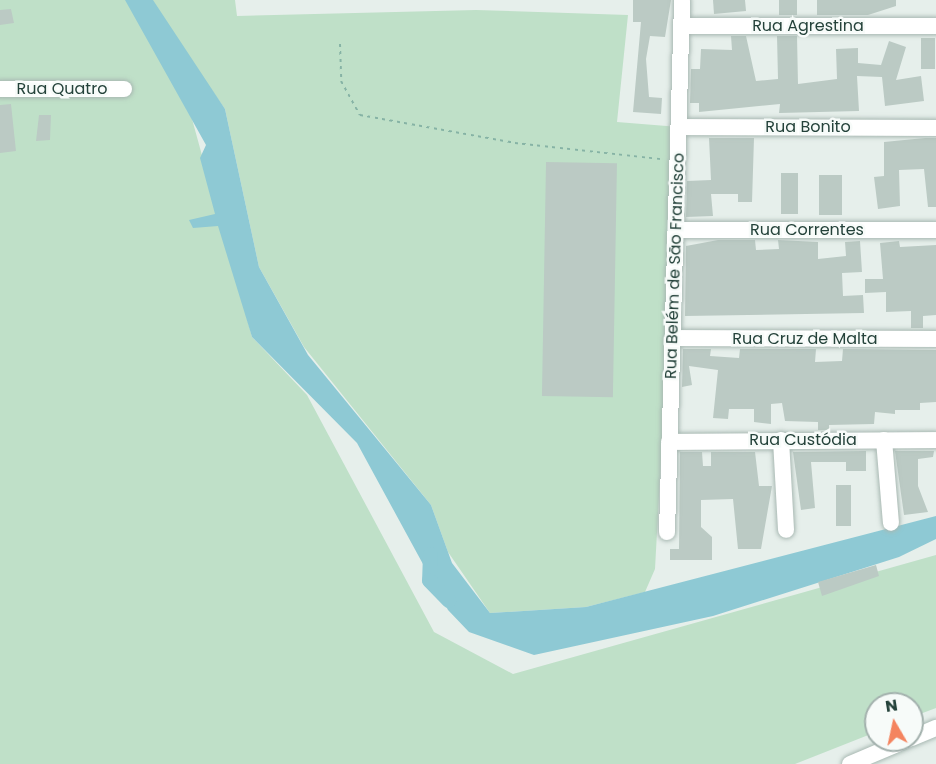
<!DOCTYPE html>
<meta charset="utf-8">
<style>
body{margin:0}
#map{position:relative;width:936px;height:764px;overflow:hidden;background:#e6efeb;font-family:Poppins,sans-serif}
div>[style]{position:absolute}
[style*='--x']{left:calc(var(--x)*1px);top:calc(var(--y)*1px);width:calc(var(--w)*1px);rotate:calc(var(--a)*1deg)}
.green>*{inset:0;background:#bfe0c8}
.water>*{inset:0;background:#8ec9d4}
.canal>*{height:15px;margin:-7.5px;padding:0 7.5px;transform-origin:7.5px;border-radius:7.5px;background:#8ec9d4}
.building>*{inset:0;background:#bbcac4;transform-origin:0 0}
.path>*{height:2px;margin-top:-1px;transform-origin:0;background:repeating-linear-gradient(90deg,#86b3a5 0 3px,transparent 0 7.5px)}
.roads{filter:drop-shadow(0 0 2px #a8b8b2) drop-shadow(0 0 2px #a8b8b2)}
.minor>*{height:16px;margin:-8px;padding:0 8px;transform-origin:8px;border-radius:8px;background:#fff}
span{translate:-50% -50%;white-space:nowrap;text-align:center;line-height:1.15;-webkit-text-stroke:5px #f7fbf9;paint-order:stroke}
.street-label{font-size:16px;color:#24423a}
.north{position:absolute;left:864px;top:692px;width:60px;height:60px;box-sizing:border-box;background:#f7fbf9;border:2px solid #a3b1ad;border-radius:50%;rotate:351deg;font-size:16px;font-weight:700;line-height:24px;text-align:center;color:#24423a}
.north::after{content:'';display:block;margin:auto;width:21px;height:27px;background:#f4845f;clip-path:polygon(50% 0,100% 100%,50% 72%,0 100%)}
</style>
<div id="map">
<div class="green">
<div style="clip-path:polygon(0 0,127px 0,192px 119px,252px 337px,307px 395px,434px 632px,513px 674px,936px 555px,936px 708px,912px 717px,912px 704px,876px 704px,876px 732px,795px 764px,0 764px)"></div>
<div style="clip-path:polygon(149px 0,235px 0,237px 16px,476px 10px,628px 15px,617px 122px,679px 127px,655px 569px,645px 592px,586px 607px,490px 613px,448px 552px,431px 505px,304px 347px,259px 267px,225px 109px)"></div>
</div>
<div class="water">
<div style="clip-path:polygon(125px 0,153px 0,225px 109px,259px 267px,308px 355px,431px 505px,452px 563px,490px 613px,586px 607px,936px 516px,936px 539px,899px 557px,713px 616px,534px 655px,469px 632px,448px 610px,357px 443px,252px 337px,218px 226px,193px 228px,189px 220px,215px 214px,200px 158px,206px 145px)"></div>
</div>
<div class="canal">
<div style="--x:430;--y:554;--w:26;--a:92"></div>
<div style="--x:429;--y:580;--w:28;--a:46"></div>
</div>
<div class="building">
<div style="clip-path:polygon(633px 0,671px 0,665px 37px,650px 36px,646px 59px,649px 97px,662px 98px,661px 114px,633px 112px,641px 22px,633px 22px)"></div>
<div style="clip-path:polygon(713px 0,745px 0,746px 11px,714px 14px)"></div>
<div style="left:779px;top:0;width:18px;height:15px"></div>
<div style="clip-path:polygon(817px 0,896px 0,896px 6px,868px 15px,817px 15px)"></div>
<div style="clip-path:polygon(11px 9px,14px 23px,0 25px,0 10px)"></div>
<div style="clip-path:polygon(731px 36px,746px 36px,756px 81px,778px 79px,777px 36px,797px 36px,798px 84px,837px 79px,836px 49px,858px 48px,858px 63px,881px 65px,889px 41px,906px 47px,896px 80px,921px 76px,924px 101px,885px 106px,882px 77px,857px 76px,859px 111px,779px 113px,780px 104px,699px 112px,699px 103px,690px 103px,691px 69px,700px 69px,701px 49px,732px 50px)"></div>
<div style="left:921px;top:38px;width:14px;height:31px"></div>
<div style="clip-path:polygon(11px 104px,16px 151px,0 153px,0 105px)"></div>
<div style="clip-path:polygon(39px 115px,51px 115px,50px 140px,36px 141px)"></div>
<div style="clip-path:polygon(709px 138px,754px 138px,752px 202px,738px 202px,738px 194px,711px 194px,713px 216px,686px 217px,687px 181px,711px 180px)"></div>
<div style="clip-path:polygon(925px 138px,936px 138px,936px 207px,928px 207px,924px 169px,899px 170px,900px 206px,878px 209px,874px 177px,884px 176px,884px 142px)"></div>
<div style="left:546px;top:162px;width:71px;height:234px;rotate:1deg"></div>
<div style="left:798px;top:173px;width:41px;height:17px;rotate:90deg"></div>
<div style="left:819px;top:175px;width:23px;height:40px"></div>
<div style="clip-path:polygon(718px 240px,755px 240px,756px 250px,779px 249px,778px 240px,818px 242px,818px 259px,846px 256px,845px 242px,860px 241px,862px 272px,842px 273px,843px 296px,863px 295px,864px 313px,685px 316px,686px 246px)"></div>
<div style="clip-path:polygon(899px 241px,900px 247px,936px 245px,936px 315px,923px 316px,923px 328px,911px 328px,911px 311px,886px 312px,886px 292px,865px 293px,865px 279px,883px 279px,880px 243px)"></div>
<div style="clip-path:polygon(683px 349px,711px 349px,710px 356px,739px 358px,740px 349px,816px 349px,815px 362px,842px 361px,843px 349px,936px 350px,936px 402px,920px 403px,920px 410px,895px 410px,895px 414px,875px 412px,874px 424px,829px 425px,829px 430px,818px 430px,818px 422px,785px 421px,782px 403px,771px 404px,771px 424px,754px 422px,754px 409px,729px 409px,728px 419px,713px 418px,718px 370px,689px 366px,692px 385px,682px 387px)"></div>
<div style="clip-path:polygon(866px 451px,866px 471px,846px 471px,846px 462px,811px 462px,815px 508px,801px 510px,793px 452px)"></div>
<div style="clip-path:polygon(895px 451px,934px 451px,933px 457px,918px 459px,918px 486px,928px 512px,904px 515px)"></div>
<div style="clip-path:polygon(680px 452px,702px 452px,703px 466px,711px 466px,711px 452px,755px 452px,759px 486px,772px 486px,761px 549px,738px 549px,733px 499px,701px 500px,701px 527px,712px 537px,712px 560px,670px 560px,670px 549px,679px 549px)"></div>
<div style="left:836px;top:485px;width:15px;height:41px"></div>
<div style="clip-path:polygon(876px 565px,879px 576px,822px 596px,818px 582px)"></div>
</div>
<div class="path">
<div style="--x:340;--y:44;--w:37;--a:88"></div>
<div style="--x:341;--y:81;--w:39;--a:61"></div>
<div style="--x:360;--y:115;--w:158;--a:10.2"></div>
<div style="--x:515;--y:143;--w:147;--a:6.3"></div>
</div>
<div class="roads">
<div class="minor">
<div style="--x:681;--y:26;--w:255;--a:0"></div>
<div style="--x:0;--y:89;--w:124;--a:0"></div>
<div style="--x:679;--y:127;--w:257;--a:0.2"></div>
<div style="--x:678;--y:230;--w:258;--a:0"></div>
<div style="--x:673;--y:338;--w:263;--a:0.2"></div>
<div style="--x:781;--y:440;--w:90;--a:86.8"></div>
<div style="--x:884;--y:440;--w:83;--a:85.2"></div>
<div style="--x:669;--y:442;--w:267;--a:-0.4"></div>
<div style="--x:667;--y:532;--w:532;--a:-88.38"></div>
<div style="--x:912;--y:738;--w:26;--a:-23"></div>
<div style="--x:850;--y:764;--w:62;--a:-22.8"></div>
</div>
</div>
<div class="street-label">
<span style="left:808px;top:26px">Rua Agrestina</span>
<span style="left:62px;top:89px">Rua Quatro</span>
<span style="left:808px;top:127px">Rua Bonito</span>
<span style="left:807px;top:230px">Rua Correntes</span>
<span style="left:675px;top:266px;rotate:-88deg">Rua Belém de São Francisco</span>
<span style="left:805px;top:339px">Rua Cruz de Malta</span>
<span style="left:803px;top:440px">Rua Custódia</span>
</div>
<div class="north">N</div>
</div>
